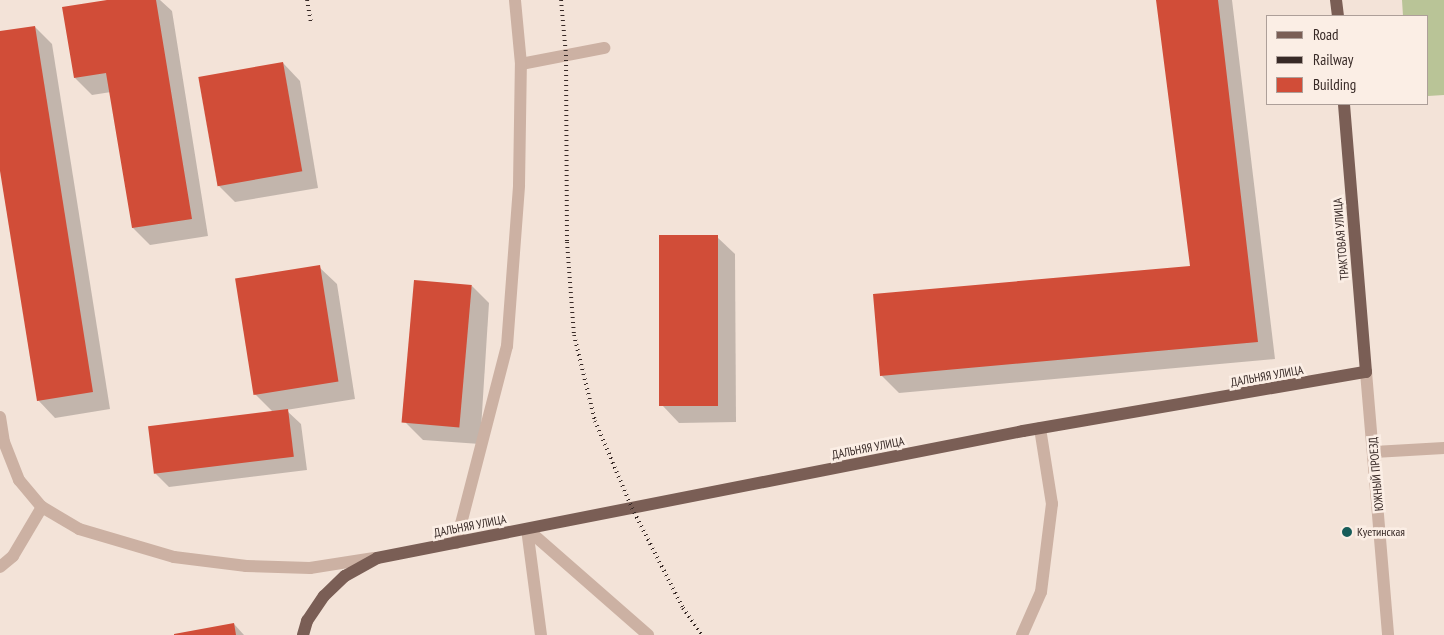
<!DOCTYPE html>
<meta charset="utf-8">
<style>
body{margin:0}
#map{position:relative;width:1444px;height:635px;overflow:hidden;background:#f3e3d8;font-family:"PT Sans Narrow",sans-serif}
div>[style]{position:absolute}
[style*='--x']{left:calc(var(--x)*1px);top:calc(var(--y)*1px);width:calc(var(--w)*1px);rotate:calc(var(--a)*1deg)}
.green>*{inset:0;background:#b9c497}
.shadow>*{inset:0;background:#0003}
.building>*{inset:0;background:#d14d38;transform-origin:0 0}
.minor>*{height:12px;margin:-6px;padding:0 6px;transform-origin:6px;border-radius:6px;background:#ccb1a3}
.major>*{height:12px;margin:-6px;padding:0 6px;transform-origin:6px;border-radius:6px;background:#7a5e55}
.rail>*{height:4px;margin-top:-2px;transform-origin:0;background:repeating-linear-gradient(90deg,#372926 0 1px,transparent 0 5px)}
.dots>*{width:14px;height:14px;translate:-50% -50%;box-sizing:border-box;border:2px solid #fbeee5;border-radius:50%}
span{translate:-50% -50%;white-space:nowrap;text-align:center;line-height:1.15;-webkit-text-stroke:5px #fbeee5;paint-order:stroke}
.street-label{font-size:12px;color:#372926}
.poi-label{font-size:12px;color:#372926}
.left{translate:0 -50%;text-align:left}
.legend{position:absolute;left:1266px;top:15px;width:162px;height:90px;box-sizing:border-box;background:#fbeee5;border:1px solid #ad9f99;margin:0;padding:6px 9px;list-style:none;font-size:15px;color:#372926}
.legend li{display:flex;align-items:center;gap:10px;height:25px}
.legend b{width:25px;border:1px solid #ad9f99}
</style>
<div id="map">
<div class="green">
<div style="clip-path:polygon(1402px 0,1444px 0,1444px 95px,1428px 96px,1428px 16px,1403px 16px)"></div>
</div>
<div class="shadow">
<div style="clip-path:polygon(115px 0,160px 0,172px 11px,208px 236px,150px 245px,133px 228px,111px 92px,92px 95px,75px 78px)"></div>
<div style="clip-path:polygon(1157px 0,1232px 0,1275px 359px,899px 393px,881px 375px,1192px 267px)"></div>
<div style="clip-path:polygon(35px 27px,52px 44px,110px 409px,55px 418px,38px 400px,0 163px,0 32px)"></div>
<div style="clip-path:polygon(283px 63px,300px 81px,318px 188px,235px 202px,217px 184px)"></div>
<div style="clip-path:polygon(717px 237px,735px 254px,736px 422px,679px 423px,662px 405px)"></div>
<div style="clip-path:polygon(319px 267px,337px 284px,355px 399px,286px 410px,301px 424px,307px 470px,169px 487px,155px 473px,273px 412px,255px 394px)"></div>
<div style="clip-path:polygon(472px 286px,489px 303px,480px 444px,423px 440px,406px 423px)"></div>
<div style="clip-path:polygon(234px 624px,244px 635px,176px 635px)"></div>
</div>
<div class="building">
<div style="clip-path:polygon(107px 0,156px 0,192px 219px,132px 228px,106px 73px,74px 78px,62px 7px)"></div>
<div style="clip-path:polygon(1156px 0,1218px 0,1258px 342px,880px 376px,873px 294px,1190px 266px)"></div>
<div style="clip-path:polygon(35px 26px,93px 392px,37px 401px,0 171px,0 31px)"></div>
<div style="left:283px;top:62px;width:111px;height:86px;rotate:80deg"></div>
<div style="left:718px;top:235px;width:171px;height:59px;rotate:90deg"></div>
<div style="left:320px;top:265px;width:118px;height:86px;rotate:81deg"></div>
<div style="left:414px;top:280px;width:58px;height:143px;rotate:5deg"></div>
<div style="left:288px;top:409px;width:48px;height:141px;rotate:83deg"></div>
<div style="clip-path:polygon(234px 623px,236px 635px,174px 635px,174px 634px)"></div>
</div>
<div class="minor">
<div style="--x:521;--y:64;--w:85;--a:-10.9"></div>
<div style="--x:1366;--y:372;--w:264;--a:85.2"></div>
<div style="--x:0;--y:417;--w:25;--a:81"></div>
<div style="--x:4;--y:442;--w:41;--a:68.5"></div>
<div style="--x:19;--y:480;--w:35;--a:50"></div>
<div style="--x:42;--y:507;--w:43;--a:30.7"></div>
<div style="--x:79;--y:529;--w:99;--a:16.4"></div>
<div style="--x:174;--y:557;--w:73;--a:7.1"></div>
<div style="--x:246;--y:566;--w:64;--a:1.8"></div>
<div style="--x:310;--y:568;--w:65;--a:-8.9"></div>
<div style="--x:1374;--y:452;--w:70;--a:-3.3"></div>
<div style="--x:527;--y:529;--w:161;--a:41.2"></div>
<div style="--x:527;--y:529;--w:107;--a:82.5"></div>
<div style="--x:456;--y:543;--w:203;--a:-75.5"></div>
<div style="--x:507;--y:346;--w:161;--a:-85.7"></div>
<div style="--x:519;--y:185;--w:121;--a:-89.1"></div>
<div style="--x:521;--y:64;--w:64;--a:-95.4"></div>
<div style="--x:0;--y:567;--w:17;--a:-40"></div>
<div style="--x:13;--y:556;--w:57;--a:-59.4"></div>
<div style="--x:1022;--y:635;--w:47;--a:-66.2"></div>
<div style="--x:1041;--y:592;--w:89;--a:-82.9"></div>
<div style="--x:1052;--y:504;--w:77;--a:-99"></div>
</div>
<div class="major">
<div style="--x:1336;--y:0;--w:16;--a:83"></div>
<div style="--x:303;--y:635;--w:15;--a:-74"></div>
<div style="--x:307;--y:621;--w:30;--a:-56"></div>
<div style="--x:324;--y:596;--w:29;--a:-44"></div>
<div style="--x:345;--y:576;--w:37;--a:-29"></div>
<div style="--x:377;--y:558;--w:658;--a:-11.12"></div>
<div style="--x:1023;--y:431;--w:348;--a:-9.8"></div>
<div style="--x:1366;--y:372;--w:269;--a:-94.7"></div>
</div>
<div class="rail">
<div style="--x:307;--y:0;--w:23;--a:80"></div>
<div style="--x:561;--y:0;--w:55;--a:84.8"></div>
<div style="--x:566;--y:55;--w:187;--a:89.7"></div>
<div style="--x:567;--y:242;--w:93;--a:85.7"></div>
<div style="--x:574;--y:335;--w:89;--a:76.3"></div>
<div style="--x:595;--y:421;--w:95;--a:67"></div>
<div style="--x:632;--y:508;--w:112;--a:63"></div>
<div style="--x:683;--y:608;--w:33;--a:55"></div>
</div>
<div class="dots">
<div style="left:1347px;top:532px;background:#175c59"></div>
</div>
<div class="street-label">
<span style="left:1341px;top:239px;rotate:-95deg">ТРАКТОВАЯ УЛИЦА</span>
<span style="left:1267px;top:376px;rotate:-10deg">ДАЛЬНЯЯ УЛИЦА</span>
<span style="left:868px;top:448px;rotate:-11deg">ДАЛЬНЯЯ УЛИЦА</span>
<span style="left:1376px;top:474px;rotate:-95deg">ЮЖНЫЙ ПРОЕЗД</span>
<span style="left:470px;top:526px;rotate:-11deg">ДАЛЬНЯЯ УЛИЦА</span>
</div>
<div class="poi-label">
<span class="left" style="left:1357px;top:532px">Куетинская</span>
</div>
<ul class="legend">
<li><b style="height:6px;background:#7a5e55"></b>Road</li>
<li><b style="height:6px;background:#372926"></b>Railway</li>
<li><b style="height:14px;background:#d14d38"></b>Building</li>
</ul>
</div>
